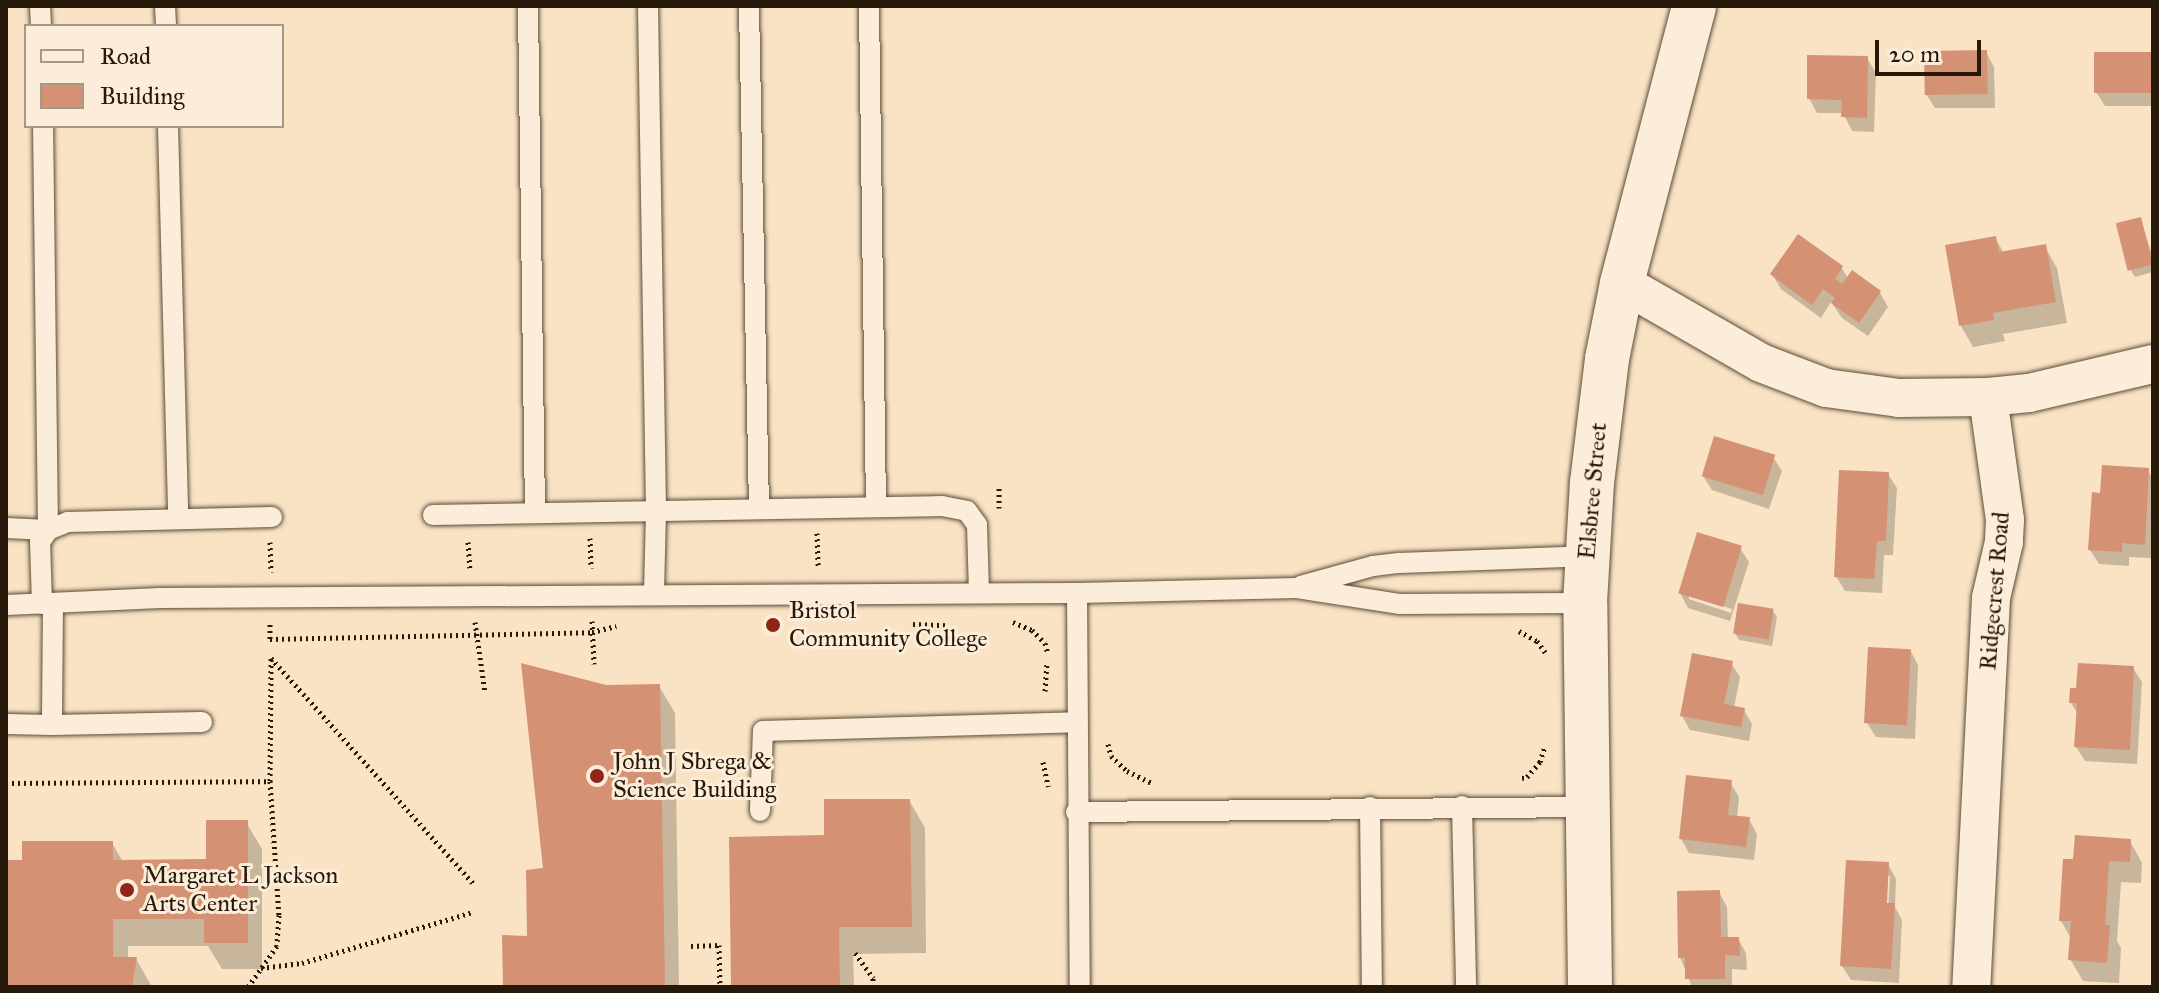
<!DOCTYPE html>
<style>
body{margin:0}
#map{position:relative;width:2159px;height:993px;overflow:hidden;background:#f9e3c4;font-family:"IM FELL Great Primer",serif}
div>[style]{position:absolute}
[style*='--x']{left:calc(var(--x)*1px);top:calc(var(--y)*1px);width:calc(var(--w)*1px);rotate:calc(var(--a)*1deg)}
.shadow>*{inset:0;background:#0003}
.building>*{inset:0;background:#d49173;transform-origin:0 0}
.path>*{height:5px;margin-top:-2.5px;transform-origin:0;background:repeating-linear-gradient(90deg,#261909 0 2px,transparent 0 6px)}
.roads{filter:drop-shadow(0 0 2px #5b4c38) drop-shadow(0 0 2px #5b4c38)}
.service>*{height:20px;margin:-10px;padding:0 10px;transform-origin:10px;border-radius:10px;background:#fbedd9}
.minor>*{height:38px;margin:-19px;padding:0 19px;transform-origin:19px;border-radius:19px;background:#fbedd9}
.tertiary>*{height:44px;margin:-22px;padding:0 22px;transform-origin:22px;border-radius:22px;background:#fbedd9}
.dots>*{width:22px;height:22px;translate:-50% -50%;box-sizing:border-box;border:4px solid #fbedd9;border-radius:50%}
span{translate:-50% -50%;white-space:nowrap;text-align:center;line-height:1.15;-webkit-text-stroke:6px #fbedd9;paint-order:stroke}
.street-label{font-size:24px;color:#261909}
.poi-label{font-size:24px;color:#261909}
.left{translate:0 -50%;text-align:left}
.frame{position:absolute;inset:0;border:8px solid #261909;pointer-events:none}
.legend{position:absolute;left:24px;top:24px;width:260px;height:104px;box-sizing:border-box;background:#fbedd9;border:2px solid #a69886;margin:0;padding:10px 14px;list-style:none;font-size:24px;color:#261909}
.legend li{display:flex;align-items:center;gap:16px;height:40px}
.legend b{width:40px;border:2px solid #a69886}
.scale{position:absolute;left:1875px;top:40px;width:106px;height:36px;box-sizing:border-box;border:4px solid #261909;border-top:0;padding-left:10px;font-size:24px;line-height:28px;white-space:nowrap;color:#261909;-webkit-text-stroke:6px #fbedd9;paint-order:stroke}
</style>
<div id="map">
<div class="shadow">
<div style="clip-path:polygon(1986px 52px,1994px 67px,1995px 108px,1935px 108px,1926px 94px)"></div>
<div style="clip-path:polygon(2153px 54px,2153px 106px,2105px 106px,2096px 92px)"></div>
<div style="clip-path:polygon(1867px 58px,1876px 73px,1874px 132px,1852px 131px,1843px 113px,1817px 113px,1809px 98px)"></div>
<div style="clip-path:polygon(2140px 219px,2153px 257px,2153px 272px,2135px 277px,2131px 271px)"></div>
<div style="clip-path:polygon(1799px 237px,1842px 268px,1848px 279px,1852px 273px,1880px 293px,1888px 307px,1868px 336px,1842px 318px,1831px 302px,1821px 318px,1781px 289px,1772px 274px)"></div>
<div style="clip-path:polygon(1995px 238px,2004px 253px,2045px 247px,2057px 268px,2067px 323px,2003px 334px,2005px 341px,1973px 347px,1961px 326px,1948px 246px)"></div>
<div style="clip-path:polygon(1773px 457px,1782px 471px,1769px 509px,1712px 490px,1703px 476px)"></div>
<div style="clip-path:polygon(2148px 470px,2153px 479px,2152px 558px,2129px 557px,2129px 566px,2099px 564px,2090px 550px,2102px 495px)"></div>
<div style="clip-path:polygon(1888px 474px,1897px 488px,1893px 555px,1884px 555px,1882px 593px,1845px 591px,1836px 576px)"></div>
<div style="clip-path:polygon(evenodd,1740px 548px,1749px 562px,1730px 621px,1688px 608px,1680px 593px,1740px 548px,1689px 595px,1732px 609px,1731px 613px,1689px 599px,1689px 595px)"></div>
<div style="clip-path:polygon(1773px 611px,1777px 617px,1772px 646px,1739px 640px,1735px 633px)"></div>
<div style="clip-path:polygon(1910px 650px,1918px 665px,1915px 739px,1876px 737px,1867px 723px)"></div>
<div style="clip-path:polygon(1731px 663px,1740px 677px,1734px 708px,1744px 710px,1752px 724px,1749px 741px,1690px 730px,1682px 716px)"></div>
<div style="clip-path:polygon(2133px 668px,2142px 682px,2137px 764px,2085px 761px,2076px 747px,2078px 714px,2071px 703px)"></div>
<div style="clip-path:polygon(659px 686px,675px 713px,679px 987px,505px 987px,529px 938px,545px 870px,606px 687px)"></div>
<div style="clip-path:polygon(1730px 782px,1739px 797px,1737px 818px,1749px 819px,1757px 834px,1754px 860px,1689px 853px,1681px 839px)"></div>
<div style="clip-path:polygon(909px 800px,925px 828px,926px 953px,853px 954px,854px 987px,734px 987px,826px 837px)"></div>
<div style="clip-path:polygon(246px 822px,262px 849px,262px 969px,222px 969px,208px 946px,128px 946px,128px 959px,136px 959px,152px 987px,6px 987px,6px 862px,24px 862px,112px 843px,123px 862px,208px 861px)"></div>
<div style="clip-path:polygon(2130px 841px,2142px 863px,2141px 883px,2121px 882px,2117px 941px,2121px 948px,2119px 983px,2083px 981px,2070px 959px,2072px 940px,2061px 921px,2075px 861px)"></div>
<div style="clip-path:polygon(evenodd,1888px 864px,1896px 879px,1895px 907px,1902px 920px,1899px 983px,1851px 980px,1842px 966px,1888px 864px,1886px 876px,1890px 876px,1888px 913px,1884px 913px,1886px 876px)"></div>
<div style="clip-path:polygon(1719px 892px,1727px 907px,1728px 939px,1738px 939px,1746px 953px,1747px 970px,1732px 969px,1732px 987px,1692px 987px,1680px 957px)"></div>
</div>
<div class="building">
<div style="left:1987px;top:50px;width:44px;height:63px;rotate:89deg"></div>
<div style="left:2094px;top:52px;width:59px;height:41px"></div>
<div style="clip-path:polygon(1807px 55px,1868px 56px,1867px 118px,1841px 117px,1842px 100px,1807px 99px)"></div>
<div style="left:2141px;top:217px;width:49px;height:26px;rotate:76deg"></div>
<div style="clip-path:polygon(1798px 234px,1843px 266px,1835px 279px,1842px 284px,1852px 270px,1881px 291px,1859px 323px,1831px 303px,1835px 298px,1823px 289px,1812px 305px,1770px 274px)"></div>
<div style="clip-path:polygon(1996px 236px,1999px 252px,2046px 244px,2056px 302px,1993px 313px,1994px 320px,1959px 326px,1945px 245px)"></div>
<div style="left:1714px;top:436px;width:64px;height:42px;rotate:17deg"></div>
<div style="clip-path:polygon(2102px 465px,2149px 468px,2145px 545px,2122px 543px,2122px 552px,2088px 550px,2092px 492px,2100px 493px)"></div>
<div style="clip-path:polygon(1839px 470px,1889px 472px,1886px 541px,1877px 541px,1874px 579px,1834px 577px)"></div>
<div style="left:1697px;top:532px;width:47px;height:64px;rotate:17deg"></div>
<div style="left:1738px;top:603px;width:36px;height:31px;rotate:9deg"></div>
<div style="left:1868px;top:647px;width:43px;height:76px;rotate:3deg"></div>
<div style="clip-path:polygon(1692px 653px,1733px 661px,1724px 704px,1745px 708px,1741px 727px,1680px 716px)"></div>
<div style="clip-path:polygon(521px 663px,606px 685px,660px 684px,665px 987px,503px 987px,502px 935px,527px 936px,526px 870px,543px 868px)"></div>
<div style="clip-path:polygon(2078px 663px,2134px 666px,2130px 750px,2074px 747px,2077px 703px,2069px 703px,2070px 688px,2076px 688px)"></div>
<div style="clip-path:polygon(1686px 775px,1732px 780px,1728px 815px,1750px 817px,1746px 847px,1679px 839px)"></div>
<div style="clip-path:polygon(824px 799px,910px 799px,912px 927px,839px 927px,840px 987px,731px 986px,729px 837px,824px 835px)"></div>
<div style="clip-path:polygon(206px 820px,248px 820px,248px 943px,204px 943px,204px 919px,113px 919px,113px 957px,137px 957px,132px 987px,6px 987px,6px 860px,22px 860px,22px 841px,113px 841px,113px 860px,206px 859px)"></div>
<div style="clip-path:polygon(2075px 835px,2131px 839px,2130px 862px,2109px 861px,2105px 925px,2110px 925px,2107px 963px,2068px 960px,2071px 921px,2059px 921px,2063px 859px,2073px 859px)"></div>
<div style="clip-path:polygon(1846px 860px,1889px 862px,1887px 903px,1895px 903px,1891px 969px,1840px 966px)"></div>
<div style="clip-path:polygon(1720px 890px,1721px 937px,1739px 937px,1740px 956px,1725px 955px,1725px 979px,1685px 979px,1685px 958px,1678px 958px,1677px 891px)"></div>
</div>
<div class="path">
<div style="--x:999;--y:508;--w:20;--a:-90"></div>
<div style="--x:817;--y:533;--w:33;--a:88"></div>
<div style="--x:590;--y:538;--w:30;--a:88"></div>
<div style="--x:270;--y:542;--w:30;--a:88"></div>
<div style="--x:468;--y:542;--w:26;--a:86"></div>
<div style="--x:592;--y:621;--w:43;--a:87.3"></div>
<div style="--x:475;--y:622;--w:71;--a:81.9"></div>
<div style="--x:1013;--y:622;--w:21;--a:23"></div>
<div style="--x:1032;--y:630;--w:18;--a:45"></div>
<div style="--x:1045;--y:643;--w:11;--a:75"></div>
<div style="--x:270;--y:624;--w:15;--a:90"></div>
<div style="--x:270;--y:639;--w:322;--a:-1.2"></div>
<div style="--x:592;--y:632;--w:25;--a:-14"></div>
<div style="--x:913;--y:624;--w:34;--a:2"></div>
<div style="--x:1519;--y:631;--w:21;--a:29"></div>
<div style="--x:1537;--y:641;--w:14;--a:54"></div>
<div style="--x:1045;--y:691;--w:27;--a:-86"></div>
<div style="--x:1108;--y:744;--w:12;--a:76"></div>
<div style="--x:1111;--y:756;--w:22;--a:43"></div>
<div style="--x:1127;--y:771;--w:28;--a:26"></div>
<div style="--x:1043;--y:762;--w:25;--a:78"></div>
<div style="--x:1522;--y:778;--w:5;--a:-11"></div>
<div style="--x:1527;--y:777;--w:20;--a:-49"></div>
<div style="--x:1540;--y:762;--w:17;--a:-73"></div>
<div style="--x:270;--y:781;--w:123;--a:-89.5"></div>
<div style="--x:271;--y:658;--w:304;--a:48.1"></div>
<div style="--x:6;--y:783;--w:264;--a:-0.4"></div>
<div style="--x:270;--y:781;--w:134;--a:86.2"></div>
<div style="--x:279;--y:915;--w:31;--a:94"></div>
<div style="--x:277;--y:946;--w:50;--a:125.3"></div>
<div style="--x:691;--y:946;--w:28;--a:-2"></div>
<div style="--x:719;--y:945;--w:42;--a:88.6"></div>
<div style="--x:855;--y:953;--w:31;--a:54"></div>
<div style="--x:873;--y:978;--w:9;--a:90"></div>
<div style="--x:261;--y:968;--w:41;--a:-7"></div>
<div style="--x:302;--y:963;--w:178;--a:-16.6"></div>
</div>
<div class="roads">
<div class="service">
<div style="--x:40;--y:6;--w:20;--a:87"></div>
<div style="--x:165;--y:6;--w:20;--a:87"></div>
<div style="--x:528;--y:6;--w:507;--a:89.21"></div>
<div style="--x:648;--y:6;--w:505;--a:89.09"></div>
<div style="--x:656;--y:511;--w:84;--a:91.4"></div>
<div style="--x:749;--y:6;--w:503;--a:88.86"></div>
<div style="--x:869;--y:6;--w:500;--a:89.2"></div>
<div style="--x:168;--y:126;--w:393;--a:88.5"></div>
<div style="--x:433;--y:515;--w:509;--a:-1.01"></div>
<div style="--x:942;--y:506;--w:25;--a:11"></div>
<div style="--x:967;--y:511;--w:17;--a:54"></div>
<div style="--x:977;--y:525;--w:66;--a:88.3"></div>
<div style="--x:6;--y:528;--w:42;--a:2.7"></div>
<div style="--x:48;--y:530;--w:404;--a:-90.7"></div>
<div style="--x:1301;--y:586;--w:75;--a:-15.5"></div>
<div style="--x:1373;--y:566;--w:26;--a:-7"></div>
<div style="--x:1399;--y:563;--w:187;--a:-2.1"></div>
<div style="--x:1077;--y:593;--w:394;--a:89.6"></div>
<div style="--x:53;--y:603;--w:122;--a:90.5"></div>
<div style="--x:52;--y:725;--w:150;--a:-1.1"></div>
<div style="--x:42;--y:604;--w:62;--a:-91.8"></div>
<div style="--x:40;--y:542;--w:14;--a:-56"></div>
<div style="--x:48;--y:530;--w:22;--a:-22"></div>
<div style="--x:68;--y:522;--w:204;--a:-1.4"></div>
<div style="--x:6;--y:605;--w:154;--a:-2.6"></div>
<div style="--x:160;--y:598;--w:917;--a:-0.31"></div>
<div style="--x:1077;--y:593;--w:220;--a:-1.3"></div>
<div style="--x:1297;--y:588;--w:103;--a:8.9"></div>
<div style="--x:1399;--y:604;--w:186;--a:-0.3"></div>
<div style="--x:6;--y:724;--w:46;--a:1.2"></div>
<div style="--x:1462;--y:806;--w:181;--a:88.7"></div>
<div style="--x:1370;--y:807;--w:180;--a:89.4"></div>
<div style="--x:760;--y:811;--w:80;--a:-87.9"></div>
<div style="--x:763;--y:731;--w:313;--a:-1.6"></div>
<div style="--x:1076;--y:812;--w:511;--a:-0.56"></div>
</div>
<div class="minor">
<div style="--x:1622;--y:283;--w:160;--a:29.9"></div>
<div style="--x:1761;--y:363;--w:70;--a:21"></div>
<div style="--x:1826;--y:388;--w:74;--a:7.8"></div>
<div style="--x:1899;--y:398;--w:89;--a:-0.6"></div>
<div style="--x:1988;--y:397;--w:124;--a:82.1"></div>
<div style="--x:2005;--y:520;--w:22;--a:93"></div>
<div style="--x:2004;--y:542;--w:57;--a:103.1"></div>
<div style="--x:1991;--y:598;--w:390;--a:92.9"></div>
<div style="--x:1988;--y:397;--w:41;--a:-5.6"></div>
<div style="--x:2029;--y:393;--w:127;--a:-13.2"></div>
</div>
<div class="tertiary">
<div style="--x:1590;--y:987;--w:384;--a:-90.7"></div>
<div style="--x:1585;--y:603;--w:120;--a:-86.7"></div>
<div style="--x:1592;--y:483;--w:125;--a:-83.1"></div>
<div style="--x:1607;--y:359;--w:77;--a:-78.8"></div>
<div style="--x:1622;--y:283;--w:286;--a:-75.4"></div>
</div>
</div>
<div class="dots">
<div style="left:773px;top:625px;background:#8f2418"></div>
<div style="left:597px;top:776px;background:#8f2418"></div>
<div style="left:127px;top:890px;background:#8f2418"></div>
</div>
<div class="street-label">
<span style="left:1593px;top:491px;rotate:-85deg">Elsbree Street</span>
<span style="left:1995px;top:591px;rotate:-85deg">Ridgecrest Road</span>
</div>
<div class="poi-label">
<span class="left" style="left:789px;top:625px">Bristol<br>Community College</span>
<span class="left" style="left:613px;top:776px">John J Sbrega &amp;<br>Science Building</span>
<span class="left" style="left:143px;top:890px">Margaret L Jackson<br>Arts Center</span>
</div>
<div class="frame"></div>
<ul class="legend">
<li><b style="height:10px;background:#fbedd9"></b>Road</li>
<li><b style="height:22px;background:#d49173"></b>Building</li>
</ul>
<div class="scale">20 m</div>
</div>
